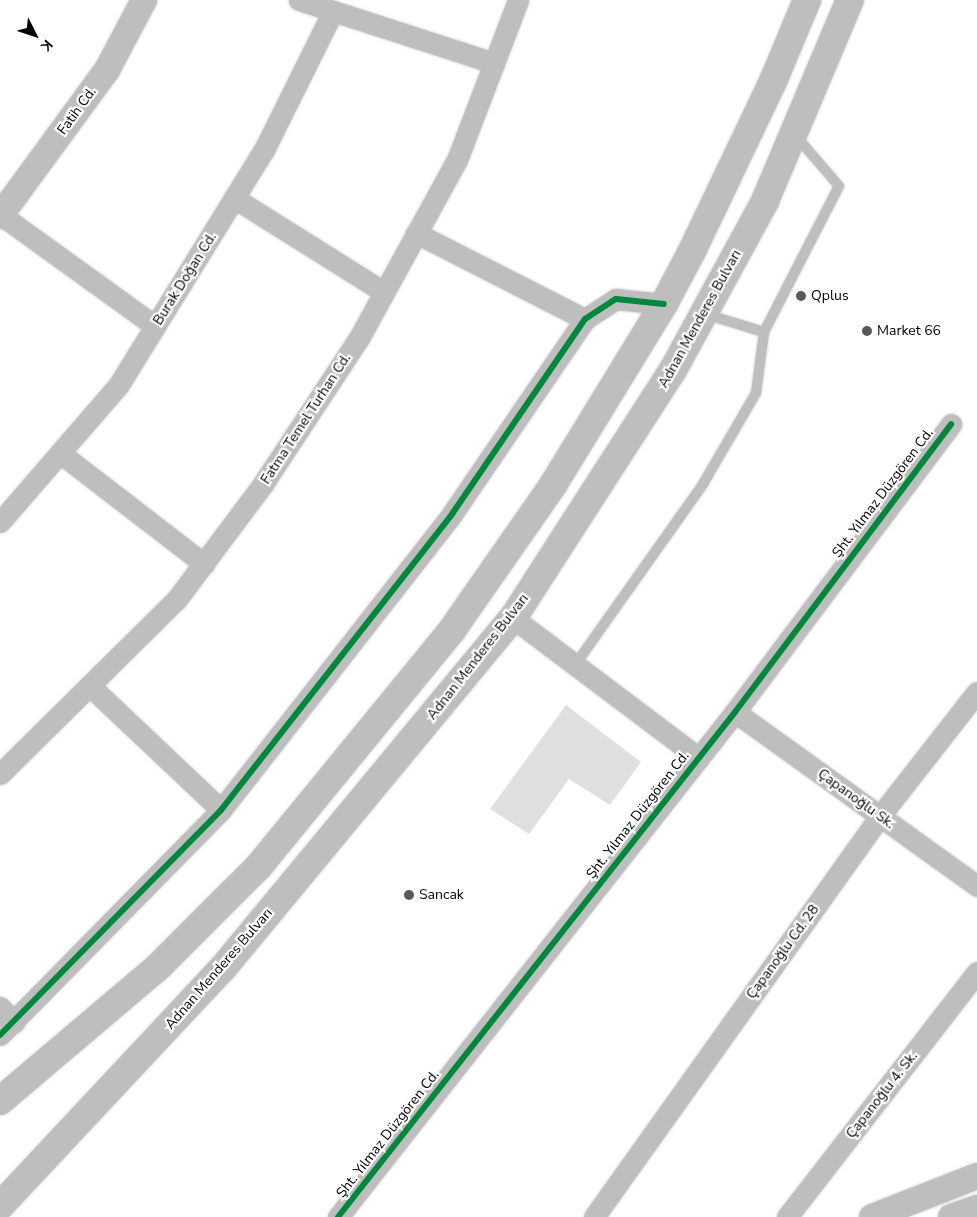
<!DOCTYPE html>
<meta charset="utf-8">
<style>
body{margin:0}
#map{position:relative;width:977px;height:1217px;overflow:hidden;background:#fff;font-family:"Nunito Sans",sans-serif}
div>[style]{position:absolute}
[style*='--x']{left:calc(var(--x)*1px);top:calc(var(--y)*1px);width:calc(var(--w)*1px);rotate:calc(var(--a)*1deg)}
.building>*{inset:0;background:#dfdfdf}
.roads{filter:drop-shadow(0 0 1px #dbdbdb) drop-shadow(0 0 1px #dbdbdb)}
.service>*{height:10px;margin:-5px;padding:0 5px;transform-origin:5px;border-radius:5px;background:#bebebe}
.minor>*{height:21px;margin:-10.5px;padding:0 10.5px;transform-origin:10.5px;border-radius:10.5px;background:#bebebe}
.tertiary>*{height:26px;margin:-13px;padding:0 13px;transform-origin:13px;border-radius:13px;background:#bebebe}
.trunk>*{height:28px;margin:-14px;padding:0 14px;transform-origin:14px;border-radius:14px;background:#bebebe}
.cycleway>*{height:6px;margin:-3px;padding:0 3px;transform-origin:3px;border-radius:3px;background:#00873e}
.dots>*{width:14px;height:14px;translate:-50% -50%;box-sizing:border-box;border:2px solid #fff;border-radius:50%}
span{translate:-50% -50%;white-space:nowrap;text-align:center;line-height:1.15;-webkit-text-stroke:4.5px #fff;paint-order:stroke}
.street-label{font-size:14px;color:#000}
.poi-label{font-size:14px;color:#000}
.left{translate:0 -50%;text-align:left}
.north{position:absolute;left:10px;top:10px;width:50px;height:50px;-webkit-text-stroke:4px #fff;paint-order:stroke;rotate:131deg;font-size:14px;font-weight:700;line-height:20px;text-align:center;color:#000}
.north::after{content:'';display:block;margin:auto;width:18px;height:22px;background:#000;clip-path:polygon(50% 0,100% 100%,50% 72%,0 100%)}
</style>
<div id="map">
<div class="building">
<div style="clip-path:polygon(566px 705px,641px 762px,610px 805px,569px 779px,529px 834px,490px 809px)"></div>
</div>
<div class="roads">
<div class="service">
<div style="--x:705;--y:314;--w:62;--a:17"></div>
<div style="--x:764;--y:332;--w:164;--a:-62.8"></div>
<div style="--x:839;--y:186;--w:67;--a:-130.8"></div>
<div style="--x:575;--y:665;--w:222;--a:-54.7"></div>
<div style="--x:703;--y:484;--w:105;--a:-59.8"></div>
<div style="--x:756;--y:393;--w:62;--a:-82.5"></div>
</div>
<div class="minor">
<div style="--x:299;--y:0;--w:205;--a:17.9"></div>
<div style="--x:234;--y:198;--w:177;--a:32.1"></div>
<div style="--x:1;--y:215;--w:190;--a:35.8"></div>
<div style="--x:416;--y:233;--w:190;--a:27"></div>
<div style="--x:60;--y:453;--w:182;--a:37.6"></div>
<div style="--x:0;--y:522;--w:180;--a:-49.1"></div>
<div style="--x:118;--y:386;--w:278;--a:-58.3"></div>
<div style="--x:264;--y:150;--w:155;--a:-63.6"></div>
<div style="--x:513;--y:618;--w:233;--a:37"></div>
<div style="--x:90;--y:686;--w:180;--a:43.4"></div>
<div style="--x:735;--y:712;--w:298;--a:35.7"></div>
<div style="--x:0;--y:774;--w:249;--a:-44.7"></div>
<div style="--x:177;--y:599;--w:144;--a:-53.2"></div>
<div style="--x:263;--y:484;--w:175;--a:-56.7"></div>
<div style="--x:359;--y:338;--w:203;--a:-61.2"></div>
<div style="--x:457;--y:160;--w:171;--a:-69.1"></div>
<div style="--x:0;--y:1007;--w:21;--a:47"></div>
<div style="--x:0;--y:1035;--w:315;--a:-45.5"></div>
<div style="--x:221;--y:810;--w:375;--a:-52"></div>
<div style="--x:452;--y:514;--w:236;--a:-55.7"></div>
<div style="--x:585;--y:319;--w:37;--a:-33"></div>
<div style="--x:616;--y:299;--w:48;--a:5.9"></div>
<div style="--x:338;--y:1217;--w:642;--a:-51.83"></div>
<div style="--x:735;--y:712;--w:360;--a:-53.1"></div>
<div style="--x:594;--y:1217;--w:493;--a:-54.5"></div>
<div style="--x:880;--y:816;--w:157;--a:-52"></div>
<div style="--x:787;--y:1217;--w:310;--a:-52.2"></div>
</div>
<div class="tertiary">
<div style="--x:0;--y:216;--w:181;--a:-53.8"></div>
<div style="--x:107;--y:70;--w:79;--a:-62.1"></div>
<div style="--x:872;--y:1217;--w:113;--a:-21.3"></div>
<div style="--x:951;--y:1217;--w:28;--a:-19"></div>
</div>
<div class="trunk">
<div style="--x:0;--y:1101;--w:209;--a:-40.3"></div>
<div style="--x:159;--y:966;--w:141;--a:-45"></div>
<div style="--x:259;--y:866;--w:305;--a:-50.7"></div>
<div style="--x:452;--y:630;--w:177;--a:-55.1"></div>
<div style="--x:553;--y:485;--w:212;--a:-58.5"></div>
<div style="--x:664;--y:304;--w:62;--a:-62.2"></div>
<div style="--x:693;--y:249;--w:188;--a:-64.5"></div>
<div style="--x:774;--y:79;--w:86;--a:-67.3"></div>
<div style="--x:0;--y:1206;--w:326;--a:-46.9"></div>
<div style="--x:223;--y:968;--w:455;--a:-50.4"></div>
<div style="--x:513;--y:618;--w:295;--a:-57.2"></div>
<div style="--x:673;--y:370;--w:192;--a:-61.4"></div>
<div style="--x:765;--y:201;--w:218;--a:-67.1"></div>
</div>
</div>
<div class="cycleway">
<div style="--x:0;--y:1035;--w:315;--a:-45.5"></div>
<div style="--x:221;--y:810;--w:375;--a:-52"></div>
<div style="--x:452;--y:514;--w:236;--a:-55.7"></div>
<div style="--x:585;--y:319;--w:37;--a:-33"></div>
<div style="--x:616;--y:299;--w:48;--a:5.9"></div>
<div style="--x:338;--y:1217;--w:642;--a:-51.83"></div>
<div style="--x:735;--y:712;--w:360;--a:-53.1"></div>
</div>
<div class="dots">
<div style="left:801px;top:296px;background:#595959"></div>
<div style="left:867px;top:331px;background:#595959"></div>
<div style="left:409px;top:895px;background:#595959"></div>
</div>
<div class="street-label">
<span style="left:77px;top:111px;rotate:-54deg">Fatih Cd.</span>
<span style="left:185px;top:279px;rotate:-58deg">Burak Doğan Cd.</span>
<span style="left:700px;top:319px;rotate:-61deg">Adnan Menderes Bulvarı</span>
<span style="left:306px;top:419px;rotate:-57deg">Fatma Temel Turhan Cd.</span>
<span style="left:883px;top:493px;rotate:-53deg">Şht. Yılmaz Düzgören Cd.</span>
<span style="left:478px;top:657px;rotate:-52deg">Adnan Menderes Bulvarı</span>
<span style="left:856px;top:799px;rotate:36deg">Çapanoğlu Sk.</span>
<span style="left:638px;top:815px;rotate:-52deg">Şht. Yılmaz Düzgören Cd.</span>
<span style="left:783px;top:952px;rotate:-54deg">Çapanoğlu Cd. 28</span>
<span style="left:219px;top:969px;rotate:-49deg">Adnan Menderes Bulvarı</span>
<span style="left:882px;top:1095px;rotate:-52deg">Çapanoğlu 4. Sk.</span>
<span style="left:388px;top:1134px;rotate:-52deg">Şht. Yılmaz Düzgören Cd.</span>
</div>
<div class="poi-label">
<span class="left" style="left:811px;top:296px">Qplus</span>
<span class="left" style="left:877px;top:331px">Market 66</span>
<span class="left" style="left:419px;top:895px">Sancak</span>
</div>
<div class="north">K</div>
</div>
